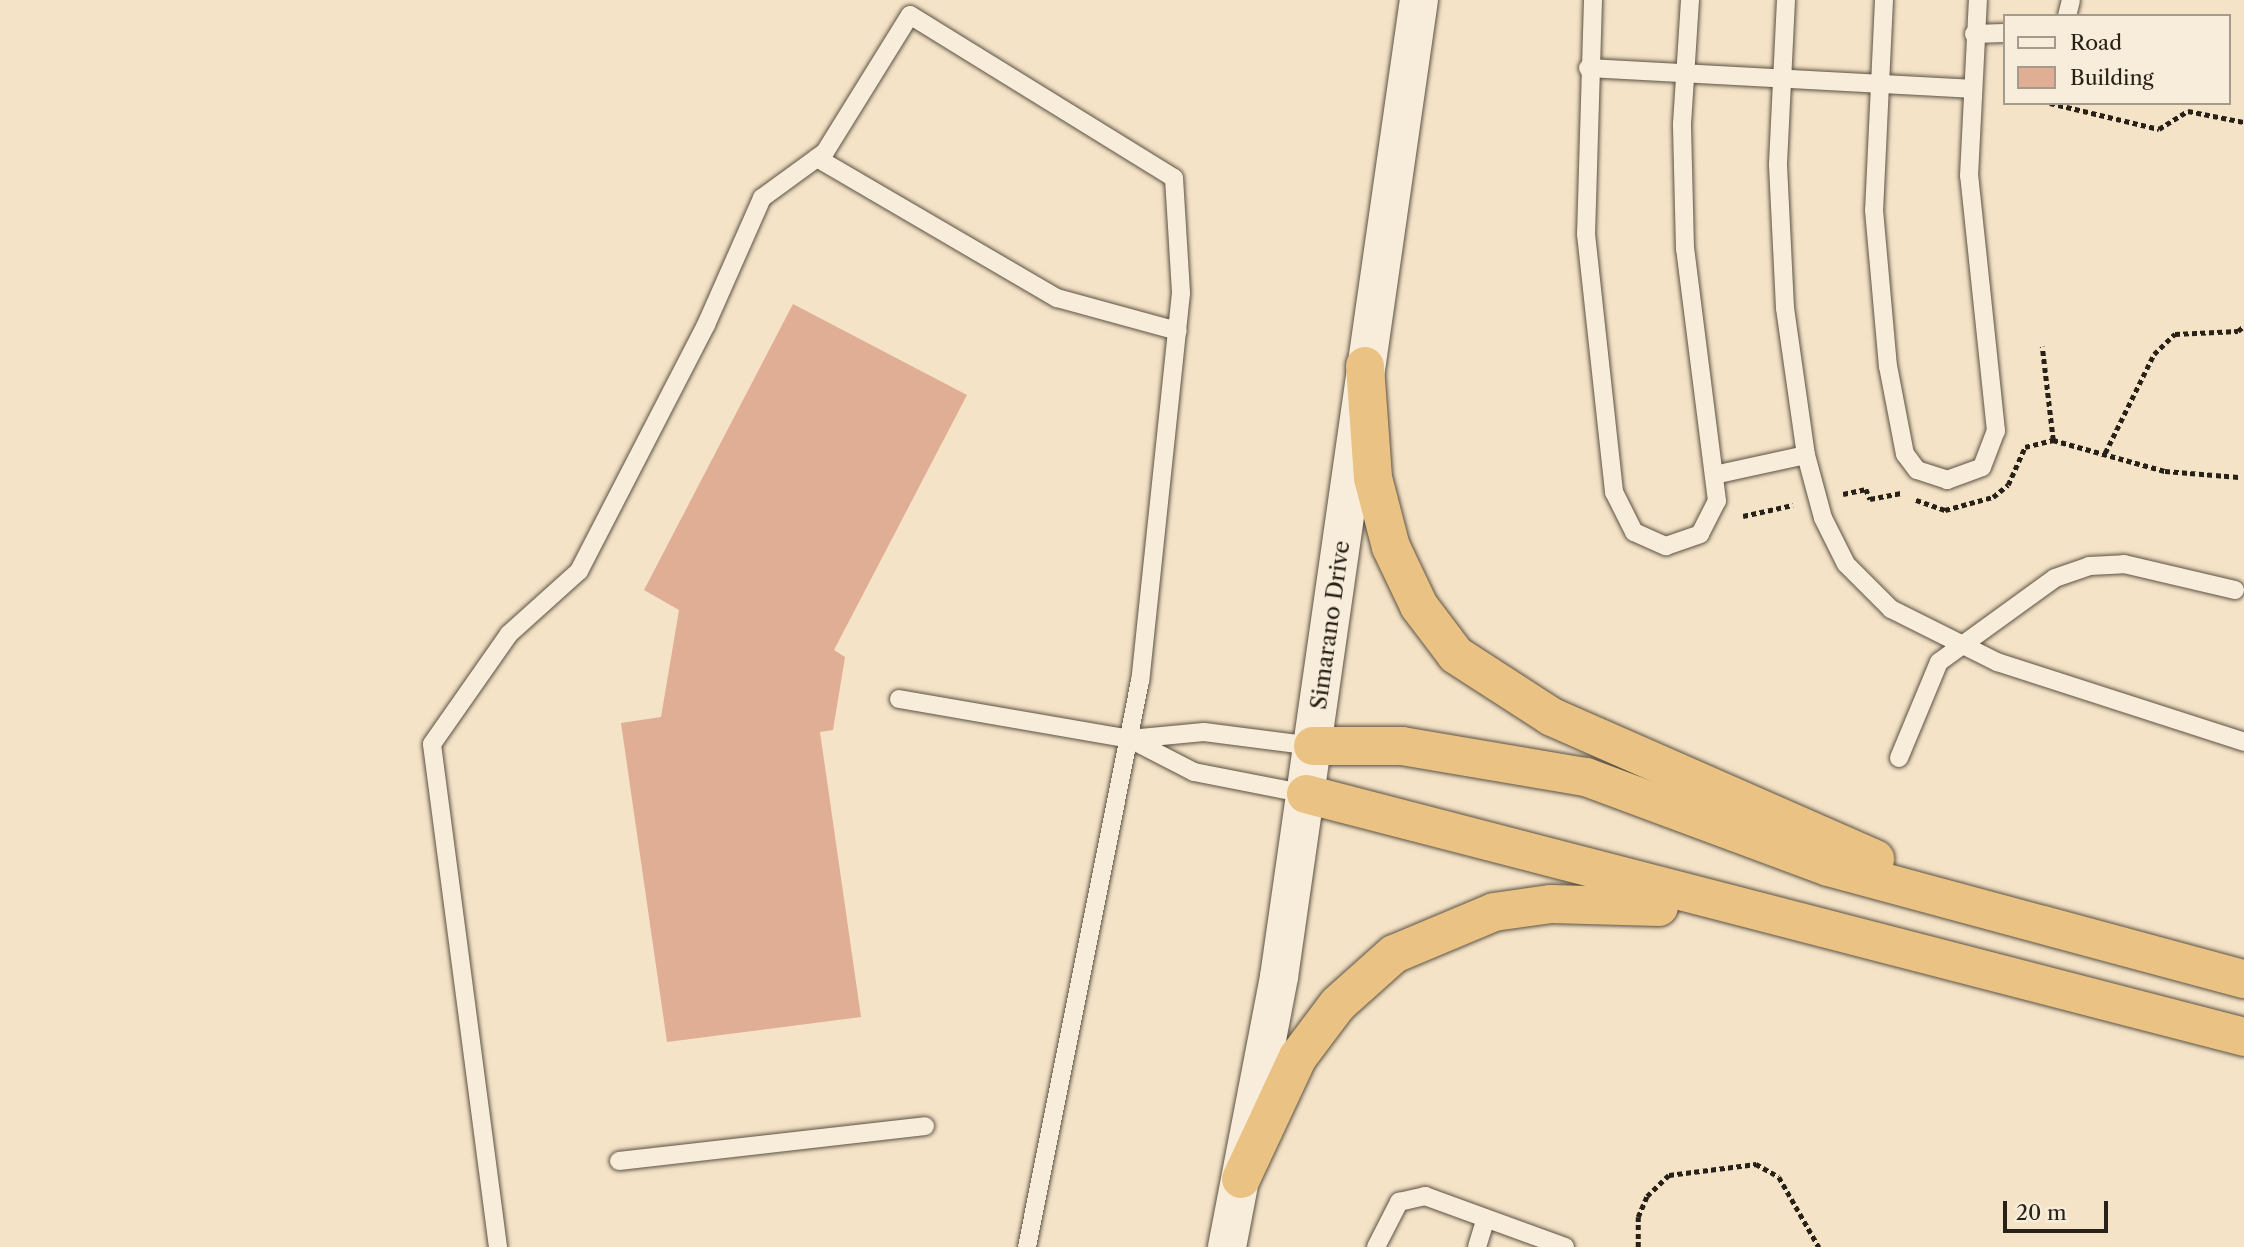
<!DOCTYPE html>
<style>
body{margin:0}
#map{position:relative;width:2244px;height:1247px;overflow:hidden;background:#f5e3c7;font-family:"Libre Caslon Text",serif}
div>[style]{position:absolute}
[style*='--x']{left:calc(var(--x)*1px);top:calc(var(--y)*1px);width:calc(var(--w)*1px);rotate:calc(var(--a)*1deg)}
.building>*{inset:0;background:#e0ad95}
.path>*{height:4.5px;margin-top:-2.25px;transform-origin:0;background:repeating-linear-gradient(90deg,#282117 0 5px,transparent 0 8.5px)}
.roads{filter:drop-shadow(0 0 2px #5b5243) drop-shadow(0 0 2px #5b5243)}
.lane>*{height:18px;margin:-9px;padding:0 9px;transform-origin:9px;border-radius:9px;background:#f8eddb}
.secondary>*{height:38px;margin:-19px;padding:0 19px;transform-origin:19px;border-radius:19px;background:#f8eddb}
.highway>*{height:38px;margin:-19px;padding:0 19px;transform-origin:19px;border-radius:19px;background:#eac284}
span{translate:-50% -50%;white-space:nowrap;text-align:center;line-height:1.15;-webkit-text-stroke:7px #f8eddb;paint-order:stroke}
.street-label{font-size:23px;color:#282117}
.legend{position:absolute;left:2003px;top:14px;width:228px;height:91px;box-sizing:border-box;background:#f8eddb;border:2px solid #a59b8d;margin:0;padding:9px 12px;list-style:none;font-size:21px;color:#282117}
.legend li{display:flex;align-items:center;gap:14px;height:35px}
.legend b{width:35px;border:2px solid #a59b8d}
.scale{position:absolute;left:2003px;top:1201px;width:105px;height:32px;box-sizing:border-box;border:4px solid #282117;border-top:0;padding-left:9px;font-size:21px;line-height:24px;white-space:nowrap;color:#282117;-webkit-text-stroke:5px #f8eddb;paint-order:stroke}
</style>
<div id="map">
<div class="building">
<div style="clip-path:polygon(793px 304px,967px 395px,834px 650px,845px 657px,833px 730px,820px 732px,861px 1017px,667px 1042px,621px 723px,661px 717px,679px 610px,644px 590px)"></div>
</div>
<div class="path">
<div style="--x:2050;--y:103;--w:112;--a:13.4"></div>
<div style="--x:2159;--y:129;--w:34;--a:-32"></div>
<div style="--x:2188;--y:111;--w:57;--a:11.1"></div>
<div style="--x:2053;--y:440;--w:116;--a:15.5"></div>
<div style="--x:2165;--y:471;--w:74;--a:4.6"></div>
<div style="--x:2105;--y:453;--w:110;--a:-63.7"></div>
<div style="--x:2154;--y:354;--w:29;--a:-44"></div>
<div style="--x:2175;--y:334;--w:63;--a:-2.7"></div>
<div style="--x:2238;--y:331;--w:8;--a:-40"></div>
<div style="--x:1843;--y:494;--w:24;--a:-12"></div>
<div style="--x:1866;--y:489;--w:11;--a:68"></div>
<div style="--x:1870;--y:499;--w:33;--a:-11"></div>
<div style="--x:1916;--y:500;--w:31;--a:19"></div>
<div style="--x:1945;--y:510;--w:50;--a:-15.2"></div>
<div style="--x:1993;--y:497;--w:19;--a:-39"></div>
<div style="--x:2008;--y:485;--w:42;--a:-65.9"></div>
<div style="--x:2025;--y:447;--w:29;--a:-14"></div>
<div style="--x:2053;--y:440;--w:94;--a:-96.7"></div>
<div style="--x:1743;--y:516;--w:51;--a:-12.4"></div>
<div style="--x:1638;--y:1247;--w:30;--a:-90"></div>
<div style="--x:1638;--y:1217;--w:23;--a:-67"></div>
<div style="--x:1647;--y:1196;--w:30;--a:-44"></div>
<div style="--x:1669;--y:1175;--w:88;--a:-7.2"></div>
<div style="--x:1756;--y:1164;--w:26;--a:29"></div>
<div style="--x:1779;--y:1177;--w:81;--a:60.3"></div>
</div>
<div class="roads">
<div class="lane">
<div style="--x:1593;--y:0;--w:234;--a:91.7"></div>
<div style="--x:1586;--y:234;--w:260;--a:83.8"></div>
<div style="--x:1614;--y:492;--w:45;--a:63.4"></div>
<div style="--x:1634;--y:532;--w:35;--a:24"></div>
<div style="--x:1666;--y:546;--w:36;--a:-19"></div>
<div style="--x:1700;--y:534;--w:37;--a:-63"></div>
<div style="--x:1717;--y:501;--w:254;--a:-97.2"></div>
<div style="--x:1685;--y:249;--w:125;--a:-91.4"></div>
<div style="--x:1682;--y:124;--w:124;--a:-86.3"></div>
<div style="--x:1786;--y:0;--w:165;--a:92.8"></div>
<div style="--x:1778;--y:165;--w:143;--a:87.2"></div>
<div style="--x:1785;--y:308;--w:148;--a:81.9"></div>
<div style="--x:1806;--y:455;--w:65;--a:74.9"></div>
<div style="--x:1823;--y:518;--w:51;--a:63.4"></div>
<div style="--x:1846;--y:564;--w:64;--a:45"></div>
<div style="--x:1891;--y:609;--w:119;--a:26.6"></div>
<div style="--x:1997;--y:662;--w:260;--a:17.9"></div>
<div style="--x:1884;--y:0;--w:210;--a:92.7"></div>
<div style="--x:1874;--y:210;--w:157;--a:84.9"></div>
<div style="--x:1888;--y:366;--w:90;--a:79.1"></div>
<div style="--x:1905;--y:454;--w:20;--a:53"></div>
<div style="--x:1917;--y:470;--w:32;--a:18"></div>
<div style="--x:1947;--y:480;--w:37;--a:-20"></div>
<div style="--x:1982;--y:467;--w:39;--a:-69"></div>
<div style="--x:1996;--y:431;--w:256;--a:-96"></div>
<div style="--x:1969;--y:176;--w:176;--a:-87.1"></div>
<div style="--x:2067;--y:16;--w:16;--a:-76"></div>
<div style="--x:1974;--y:34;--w:30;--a:-2"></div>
<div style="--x:1588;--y:68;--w:383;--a:3.1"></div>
<div style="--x:817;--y:158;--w:278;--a:30.3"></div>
<div style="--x:1057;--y:298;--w:125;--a:15.3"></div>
<div style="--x:1714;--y:475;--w:94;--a:-12.3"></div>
<div style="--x:899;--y:699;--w:234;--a:9.8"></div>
<div style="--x:1130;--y:739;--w:74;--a:-5.4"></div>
<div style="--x:1204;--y:732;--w:110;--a:7.3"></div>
<div style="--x:1130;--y:739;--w:72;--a:27.3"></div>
<div style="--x:1194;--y:772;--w:114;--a:11.1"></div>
<div style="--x:1899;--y:758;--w:104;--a:-67.4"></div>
<div style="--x:1939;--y:662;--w:143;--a:-35.9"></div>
<div style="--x:2055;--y:578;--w:36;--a:-19"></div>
<div style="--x:2089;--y:566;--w:35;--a:-3"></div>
<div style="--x:2124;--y:564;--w:114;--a:13.2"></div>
<div style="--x:619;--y:1161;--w:308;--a:-6.5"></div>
<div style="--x:498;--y:1247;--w:507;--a:-97.48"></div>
<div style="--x:432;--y:744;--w:134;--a:-55"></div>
<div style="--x:509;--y:634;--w:94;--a:-42"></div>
<div style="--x:579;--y:571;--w:277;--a:-62.7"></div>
<div style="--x:706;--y:325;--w:139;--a:-66.2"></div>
<div style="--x:762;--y:198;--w:78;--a:-36.1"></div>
<div style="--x:825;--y:152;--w:161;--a:-58.2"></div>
<div style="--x:910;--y:15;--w:310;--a:31.7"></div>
<div style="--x:1174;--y:178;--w:115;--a:86.5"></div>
<div style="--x:1181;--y:293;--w:390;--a:96"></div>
<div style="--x:1140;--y:681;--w:577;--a:101.29"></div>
<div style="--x:1376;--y:1247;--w:51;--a:-62.9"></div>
<div style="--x:1399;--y:1202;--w:27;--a:-13"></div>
<div style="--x:1425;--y:1196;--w:149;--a:20"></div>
<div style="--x:1477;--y:1247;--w:30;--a:-73"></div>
</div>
<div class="secondary">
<div style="--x:1227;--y:1247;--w:275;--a:-79.1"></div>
<div style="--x:1279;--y:977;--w:987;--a:-81.85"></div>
</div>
<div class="highway">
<div style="--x:1365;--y:366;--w:112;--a:85.9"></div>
<div style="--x:1373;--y:478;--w:71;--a:75.4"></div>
<div style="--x:1391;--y:547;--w:65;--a:64.6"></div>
<div style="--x:1419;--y:606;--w:61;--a:52.9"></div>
<div style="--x:1456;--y:655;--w:114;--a:32.9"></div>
<div style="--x:1552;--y:717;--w:353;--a:23.7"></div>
<div style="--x:1313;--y:746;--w:89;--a:0"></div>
<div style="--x:1402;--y:746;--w:187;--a:9.6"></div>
<div style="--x:1586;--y:777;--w:258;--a:20.4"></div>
<div style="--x:1828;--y:867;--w:431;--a:15.1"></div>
<div style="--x:1306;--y:794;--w:969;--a:14.52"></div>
<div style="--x:1241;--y:1179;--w:135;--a:-65"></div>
<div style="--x:1298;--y:1057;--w:66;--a:-53"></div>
<div style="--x:1338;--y:1004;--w:75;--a:-41.8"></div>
<div style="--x:1394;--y:954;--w:108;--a:-22.8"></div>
<div style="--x:1494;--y:912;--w:58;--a:-8"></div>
<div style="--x:1551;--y:904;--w:108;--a:1.6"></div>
</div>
</div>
<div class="street-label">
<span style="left:1330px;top:625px;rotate:-82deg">Simarano Drive</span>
</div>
<ul class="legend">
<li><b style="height:9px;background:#f8eddb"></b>Road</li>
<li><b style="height:19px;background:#e0ad95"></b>Building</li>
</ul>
<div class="scale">20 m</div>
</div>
